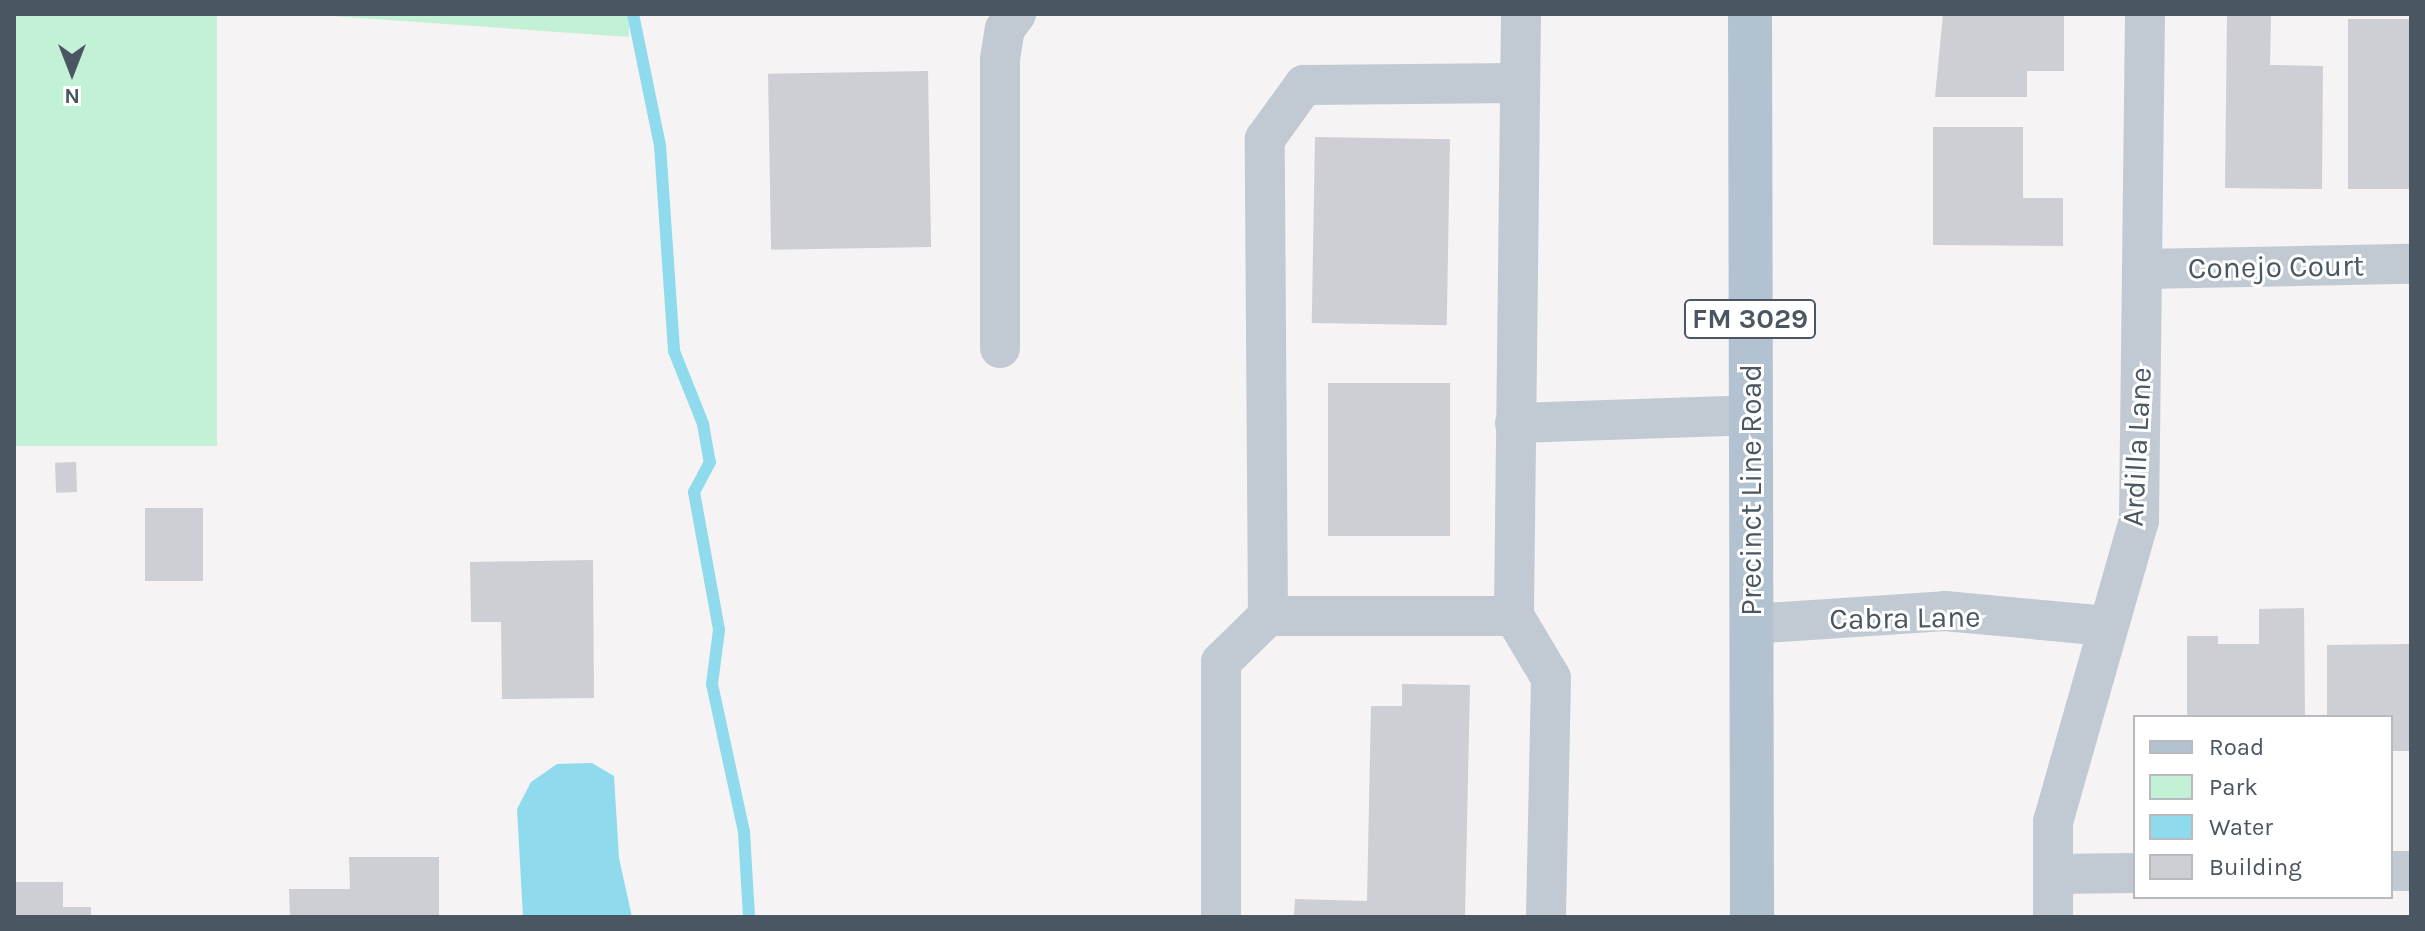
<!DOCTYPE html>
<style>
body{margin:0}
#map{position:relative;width:2425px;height:931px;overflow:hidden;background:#f5f3f3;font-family:Karla,sans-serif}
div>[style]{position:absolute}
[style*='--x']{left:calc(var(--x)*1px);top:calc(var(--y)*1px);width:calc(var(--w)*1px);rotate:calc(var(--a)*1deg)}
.green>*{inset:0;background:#c3f1d5;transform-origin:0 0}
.water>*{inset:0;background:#90daee}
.stream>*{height:12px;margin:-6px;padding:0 6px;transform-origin:6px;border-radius:6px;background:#90daee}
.building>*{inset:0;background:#cdcfd5;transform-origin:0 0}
.minor>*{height:40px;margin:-20px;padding:0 20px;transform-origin:20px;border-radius:20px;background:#c1cad2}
.major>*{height:44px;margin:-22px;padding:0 22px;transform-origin:22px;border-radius:22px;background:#b3c2d1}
span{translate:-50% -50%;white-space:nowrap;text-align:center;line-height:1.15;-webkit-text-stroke:6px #fff;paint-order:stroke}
.shield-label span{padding:2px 6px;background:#fff;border:2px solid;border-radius:6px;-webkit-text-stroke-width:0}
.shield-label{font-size:28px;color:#4a5661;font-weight:700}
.street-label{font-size:30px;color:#4a5661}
.frame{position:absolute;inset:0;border:16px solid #4a5661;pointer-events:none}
.legend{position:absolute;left:2133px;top:715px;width:260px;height:184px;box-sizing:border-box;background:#fff;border:2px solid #b7bbc0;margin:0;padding:10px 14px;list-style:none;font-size:24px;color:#4a5661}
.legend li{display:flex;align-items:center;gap:16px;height:40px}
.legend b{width:40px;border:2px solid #b7bbc0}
.north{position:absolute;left:32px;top:32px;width:80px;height:80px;-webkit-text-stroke:6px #fff;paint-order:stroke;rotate:180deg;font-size:22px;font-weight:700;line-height:32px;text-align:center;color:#4a5661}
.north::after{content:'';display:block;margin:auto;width:28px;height:36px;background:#4a5661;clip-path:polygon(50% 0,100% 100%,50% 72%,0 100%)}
</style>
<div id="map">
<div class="green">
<div style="left:14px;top:14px;width:203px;height:432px"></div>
<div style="clip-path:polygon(303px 14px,629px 14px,629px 37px)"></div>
</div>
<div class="water">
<div style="clip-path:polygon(592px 763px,614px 776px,619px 858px,632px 917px,523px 917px,517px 809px,531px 782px,557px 764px)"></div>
</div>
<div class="stream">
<div style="--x:633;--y:14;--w:134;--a:78.4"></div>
<div style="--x:660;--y:145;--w:206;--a:86.1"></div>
<div style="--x:674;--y:351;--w:79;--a:68.3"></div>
<div style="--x:703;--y:424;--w:39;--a:80"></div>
<div style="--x:710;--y:462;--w:34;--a:118"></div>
<div style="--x:694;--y:492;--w:140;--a:79.7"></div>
<div style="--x:719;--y:630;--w:54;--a:97.4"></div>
<div style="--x:712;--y:684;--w:151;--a:77.8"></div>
<div style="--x:744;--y:832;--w:85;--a:86.6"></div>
</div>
<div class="building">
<div style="clip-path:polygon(1943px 14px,2064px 14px,2064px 71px,2027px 71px,2027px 97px,1935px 97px)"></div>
<div style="clip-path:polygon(2227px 14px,2271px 14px,2270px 65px,2323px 66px,2322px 189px,2225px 188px)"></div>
<div style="left:2348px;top:19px;width:63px;height:170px"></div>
<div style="left:928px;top:71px;width:176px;height:160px;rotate:89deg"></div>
<div style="clip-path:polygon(1933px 127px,2023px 127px,2023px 198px,2063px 198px,2063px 246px,1933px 245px)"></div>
<div style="left:1315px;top:137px;width:135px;height:186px;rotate:1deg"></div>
<div style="left:1328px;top:383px;width:122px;height:153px"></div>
<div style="left:76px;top:462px;width:30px;height:21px;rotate:88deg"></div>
<div style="left:145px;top:508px;width:58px;height:73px"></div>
<div style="clip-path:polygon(593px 560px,594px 698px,502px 699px,501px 622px,471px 622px,470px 562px)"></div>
<div style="clip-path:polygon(2304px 608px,2305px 717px,2187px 717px,2187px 636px,2218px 636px,2218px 644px,2259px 644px,2259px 609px)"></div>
<div style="clip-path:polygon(2411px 644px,2411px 751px,2391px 751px,2391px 717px,2327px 717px,2327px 645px)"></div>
<div style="clip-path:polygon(1402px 684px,1470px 685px,1465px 917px,1294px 917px,1295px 899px,1367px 901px,1371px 706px,1402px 706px)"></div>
<div style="clip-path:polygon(349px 857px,439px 857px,439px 917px,290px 917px,289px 889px,350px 889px)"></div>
<div style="clip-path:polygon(14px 882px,63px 882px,63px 907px,91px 907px,91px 917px,14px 917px)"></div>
</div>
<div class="minor">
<div style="--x:1521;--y:14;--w:602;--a:90.67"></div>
<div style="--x:1514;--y:616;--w:72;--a:59.2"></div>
<div style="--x:1551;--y:678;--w:239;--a:91.2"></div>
<div style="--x:2142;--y:269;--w:269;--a:-1.1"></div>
<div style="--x:1000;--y:348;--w:289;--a:-90"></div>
<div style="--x:1000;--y:59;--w:30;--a:-81"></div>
<div style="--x:1005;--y:29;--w:19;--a:-54"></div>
<div style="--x:1515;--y:423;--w:235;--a:-1.9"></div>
<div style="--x:1268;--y:616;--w:246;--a:0"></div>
<div style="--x:1751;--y:624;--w:194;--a:-3.8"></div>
<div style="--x:1945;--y:611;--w:162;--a:5.3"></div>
<div style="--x:2391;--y:871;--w:20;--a:0"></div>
<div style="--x:2053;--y:874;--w:82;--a:-0.7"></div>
<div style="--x:1221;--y:917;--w:255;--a:-90"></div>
<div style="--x:1221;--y:662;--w:66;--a:-44.4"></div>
<div style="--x:1268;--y:616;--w:477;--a:-90.4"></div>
<div style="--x:1265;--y:139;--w:67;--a:-54.2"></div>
<div style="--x:1304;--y:85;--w:216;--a:-0.5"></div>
<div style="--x:2053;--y:917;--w:95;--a:-90"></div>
<div style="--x:2053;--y:822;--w:313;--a:-74.1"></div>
<div style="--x:2139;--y:521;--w:507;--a:-89.32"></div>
</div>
<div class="major">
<div style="--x:1750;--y:14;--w:903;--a:89.87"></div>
</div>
<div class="shield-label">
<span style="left:1750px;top:319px">FM 3029</span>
</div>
<div class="street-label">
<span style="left:2276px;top:267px;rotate:-1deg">Conejo Court</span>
<span style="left:2137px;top:447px;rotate:-87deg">Ardilla Lane</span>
<span style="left:1751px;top:490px;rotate:-90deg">Precinct Line Road</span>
<span style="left:1905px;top:618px;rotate:-1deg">Cabra Lane</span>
</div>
<div class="frame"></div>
<ul class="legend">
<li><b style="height:10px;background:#b3c2d1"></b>Road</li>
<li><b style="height:22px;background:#c3f1d5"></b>Park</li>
<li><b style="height:22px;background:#90daee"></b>Water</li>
<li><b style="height:22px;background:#cdcfd5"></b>Building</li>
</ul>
<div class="north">N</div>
</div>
